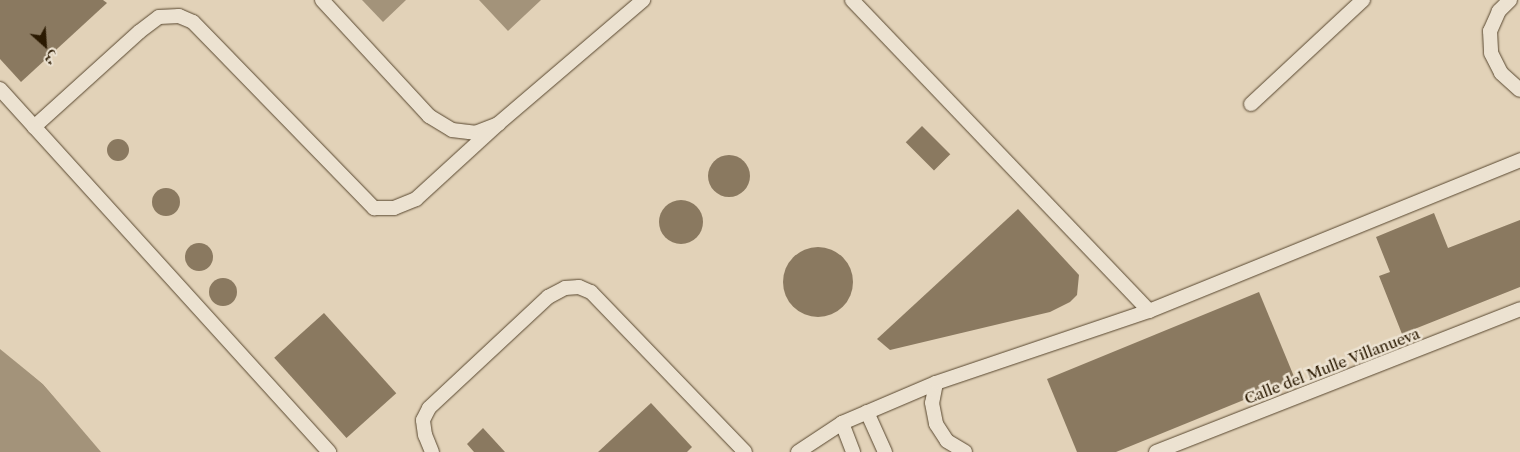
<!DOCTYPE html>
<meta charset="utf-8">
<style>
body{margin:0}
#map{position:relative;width:1520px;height:452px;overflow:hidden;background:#e2d2b8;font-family:"Libre Caslon Text",Amiri,serif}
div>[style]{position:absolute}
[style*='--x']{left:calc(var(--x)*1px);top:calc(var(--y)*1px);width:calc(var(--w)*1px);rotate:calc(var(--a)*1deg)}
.water>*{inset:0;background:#a3937a}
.pier>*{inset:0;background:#e2d2b8}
.building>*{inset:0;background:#8a7960;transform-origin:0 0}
.round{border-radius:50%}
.roads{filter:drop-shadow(0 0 1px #58472f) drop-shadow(0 0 1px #58472f)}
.lane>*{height:14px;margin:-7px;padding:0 7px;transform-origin:7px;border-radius:7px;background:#ece2d1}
span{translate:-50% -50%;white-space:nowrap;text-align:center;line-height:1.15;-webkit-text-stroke:5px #ece2d1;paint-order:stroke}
.street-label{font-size:15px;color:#2a1901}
.north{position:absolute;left:20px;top:20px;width:50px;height:50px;-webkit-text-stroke:4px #ece2d1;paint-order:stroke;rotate:154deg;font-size:14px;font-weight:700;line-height:20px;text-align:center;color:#2a1901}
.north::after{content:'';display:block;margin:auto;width:18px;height:22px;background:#2a1901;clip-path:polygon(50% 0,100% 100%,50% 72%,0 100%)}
</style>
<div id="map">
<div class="water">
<div style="clip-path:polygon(362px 0,406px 0,383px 22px)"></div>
<div style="clip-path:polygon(479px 0,541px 0,508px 31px)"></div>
<div style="clip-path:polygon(0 349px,43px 384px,101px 452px,0 452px)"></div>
</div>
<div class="pier">
<div style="clip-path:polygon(0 347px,45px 382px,104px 452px,43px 384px)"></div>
</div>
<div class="building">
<div style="clip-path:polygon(0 0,103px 0,107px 3px,21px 82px,0 59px)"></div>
<div style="left:922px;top:126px;width:40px;height:23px;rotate:45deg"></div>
<div class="round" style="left:107px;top:139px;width:22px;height:22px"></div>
<div class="round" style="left:708px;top:155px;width:42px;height:42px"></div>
<div class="round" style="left:152px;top:188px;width:28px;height:28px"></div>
<div class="round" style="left:659px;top:200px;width:44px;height:44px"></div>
<div style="clip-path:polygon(1018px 209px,1079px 275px,1077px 295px,1070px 302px,1050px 312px,890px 350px,877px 339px)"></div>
<div style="clip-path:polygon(1434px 213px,1448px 248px,1520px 220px,1520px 287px,1402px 334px,1379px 276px,1390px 272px,1376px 237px)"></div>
<div class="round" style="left:185px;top:243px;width:28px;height:28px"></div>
<div class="round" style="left:783px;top:247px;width:70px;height:70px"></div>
<div class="round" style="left:209px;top:278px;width:28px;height:28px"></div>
<div style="clip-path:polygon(1259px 292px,1295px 379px,1116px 452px,1077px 452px,1047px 379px)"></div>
<div style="left:324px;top:313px;width:108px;height:67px;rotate:48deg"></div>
<div style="clip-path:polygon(651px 403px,692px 447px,687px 452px,598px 452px)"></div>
<div style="clip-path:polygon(483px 428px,505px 452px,474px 452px,467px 444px)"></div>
</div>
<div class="roads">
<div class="lane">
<div style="--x:322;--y:0;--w:158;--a:47.3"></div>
<div style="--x:429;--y:116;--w:27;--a:31"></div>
<div style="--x:452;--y:130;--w:23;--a:7"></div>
<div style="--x:475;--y:133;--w:25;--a:-21"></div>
<div style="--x:498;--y:124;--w:191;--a:-40.5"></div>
<div style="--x:852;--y:0;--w:430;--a:46.3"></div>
<div style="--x:1510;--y:0;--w:16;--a:135"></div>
<div style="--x:1499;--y:11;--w:22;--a:114"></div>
<div style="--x:1490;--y:31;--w:22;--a:87"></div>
<div style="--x:1491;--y:53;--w:22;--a:63"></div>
<div style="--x:1501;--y:73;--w:25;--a:42"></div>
<div style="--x:0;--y:89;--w:490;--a:47.8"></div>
<div style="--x:1251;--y:104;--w:153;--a:-42.9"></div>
<div style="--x:34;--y:127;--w:142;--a:-42.1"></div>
<div style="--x:139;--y:32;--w:25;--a:-37"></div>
<div style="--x:159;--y:17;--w:20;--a:-3"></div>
<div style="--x:179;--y:16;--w:15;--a:23"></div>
<div style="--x:193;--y:22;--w:260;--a:45.8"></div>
<div style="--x:374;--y:208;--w:20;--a:0"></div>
<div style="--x:394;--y:208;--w:24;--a:-22"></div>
<div style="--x:416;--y:199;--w:111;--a:-42.4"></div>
<div style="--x:936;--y:383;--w:20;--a:101"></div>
<div style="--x:932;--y:403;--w:21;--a:79"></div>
<div style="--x:936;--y:424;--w:20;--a:57"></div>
<div style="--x:947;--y:441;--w:21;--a:31"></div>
<div style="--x:867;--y:412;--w:44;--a:65.8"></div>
<div style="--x:842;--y:423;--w:31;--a:69"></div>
<div style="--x:432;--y:452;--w:18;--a:-112"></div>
<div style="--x:425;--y:435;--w:15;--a:-98"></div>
<div style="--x:423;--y:420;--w:13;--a:-63"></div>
<div style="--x:429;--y:408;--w:163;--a:-43"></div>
<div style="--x:548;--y:297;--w:19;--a:-28"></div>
<div style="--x:565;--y:288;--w:14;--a:-4"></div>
<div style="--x:579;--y:287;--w:13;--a:23"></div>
<div style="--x:591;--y:292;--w:222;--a:46.1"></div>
<div style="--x:798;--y:452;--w:53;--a:-33.4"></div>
<div style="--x:842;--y:423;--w:102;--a:-23.1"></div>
<div style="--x:936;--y:383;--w:225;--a:-18.7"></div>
<div style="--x:1149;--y:311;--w:401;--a:-22.1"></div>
<div style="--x:1156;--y:452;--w:391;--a:-21.4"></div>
</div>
</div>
<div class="street-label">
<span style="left:1332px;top:366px;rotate:-21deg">Calle del Mulle Villanueva</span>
</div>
<div class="north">ش</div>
</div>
